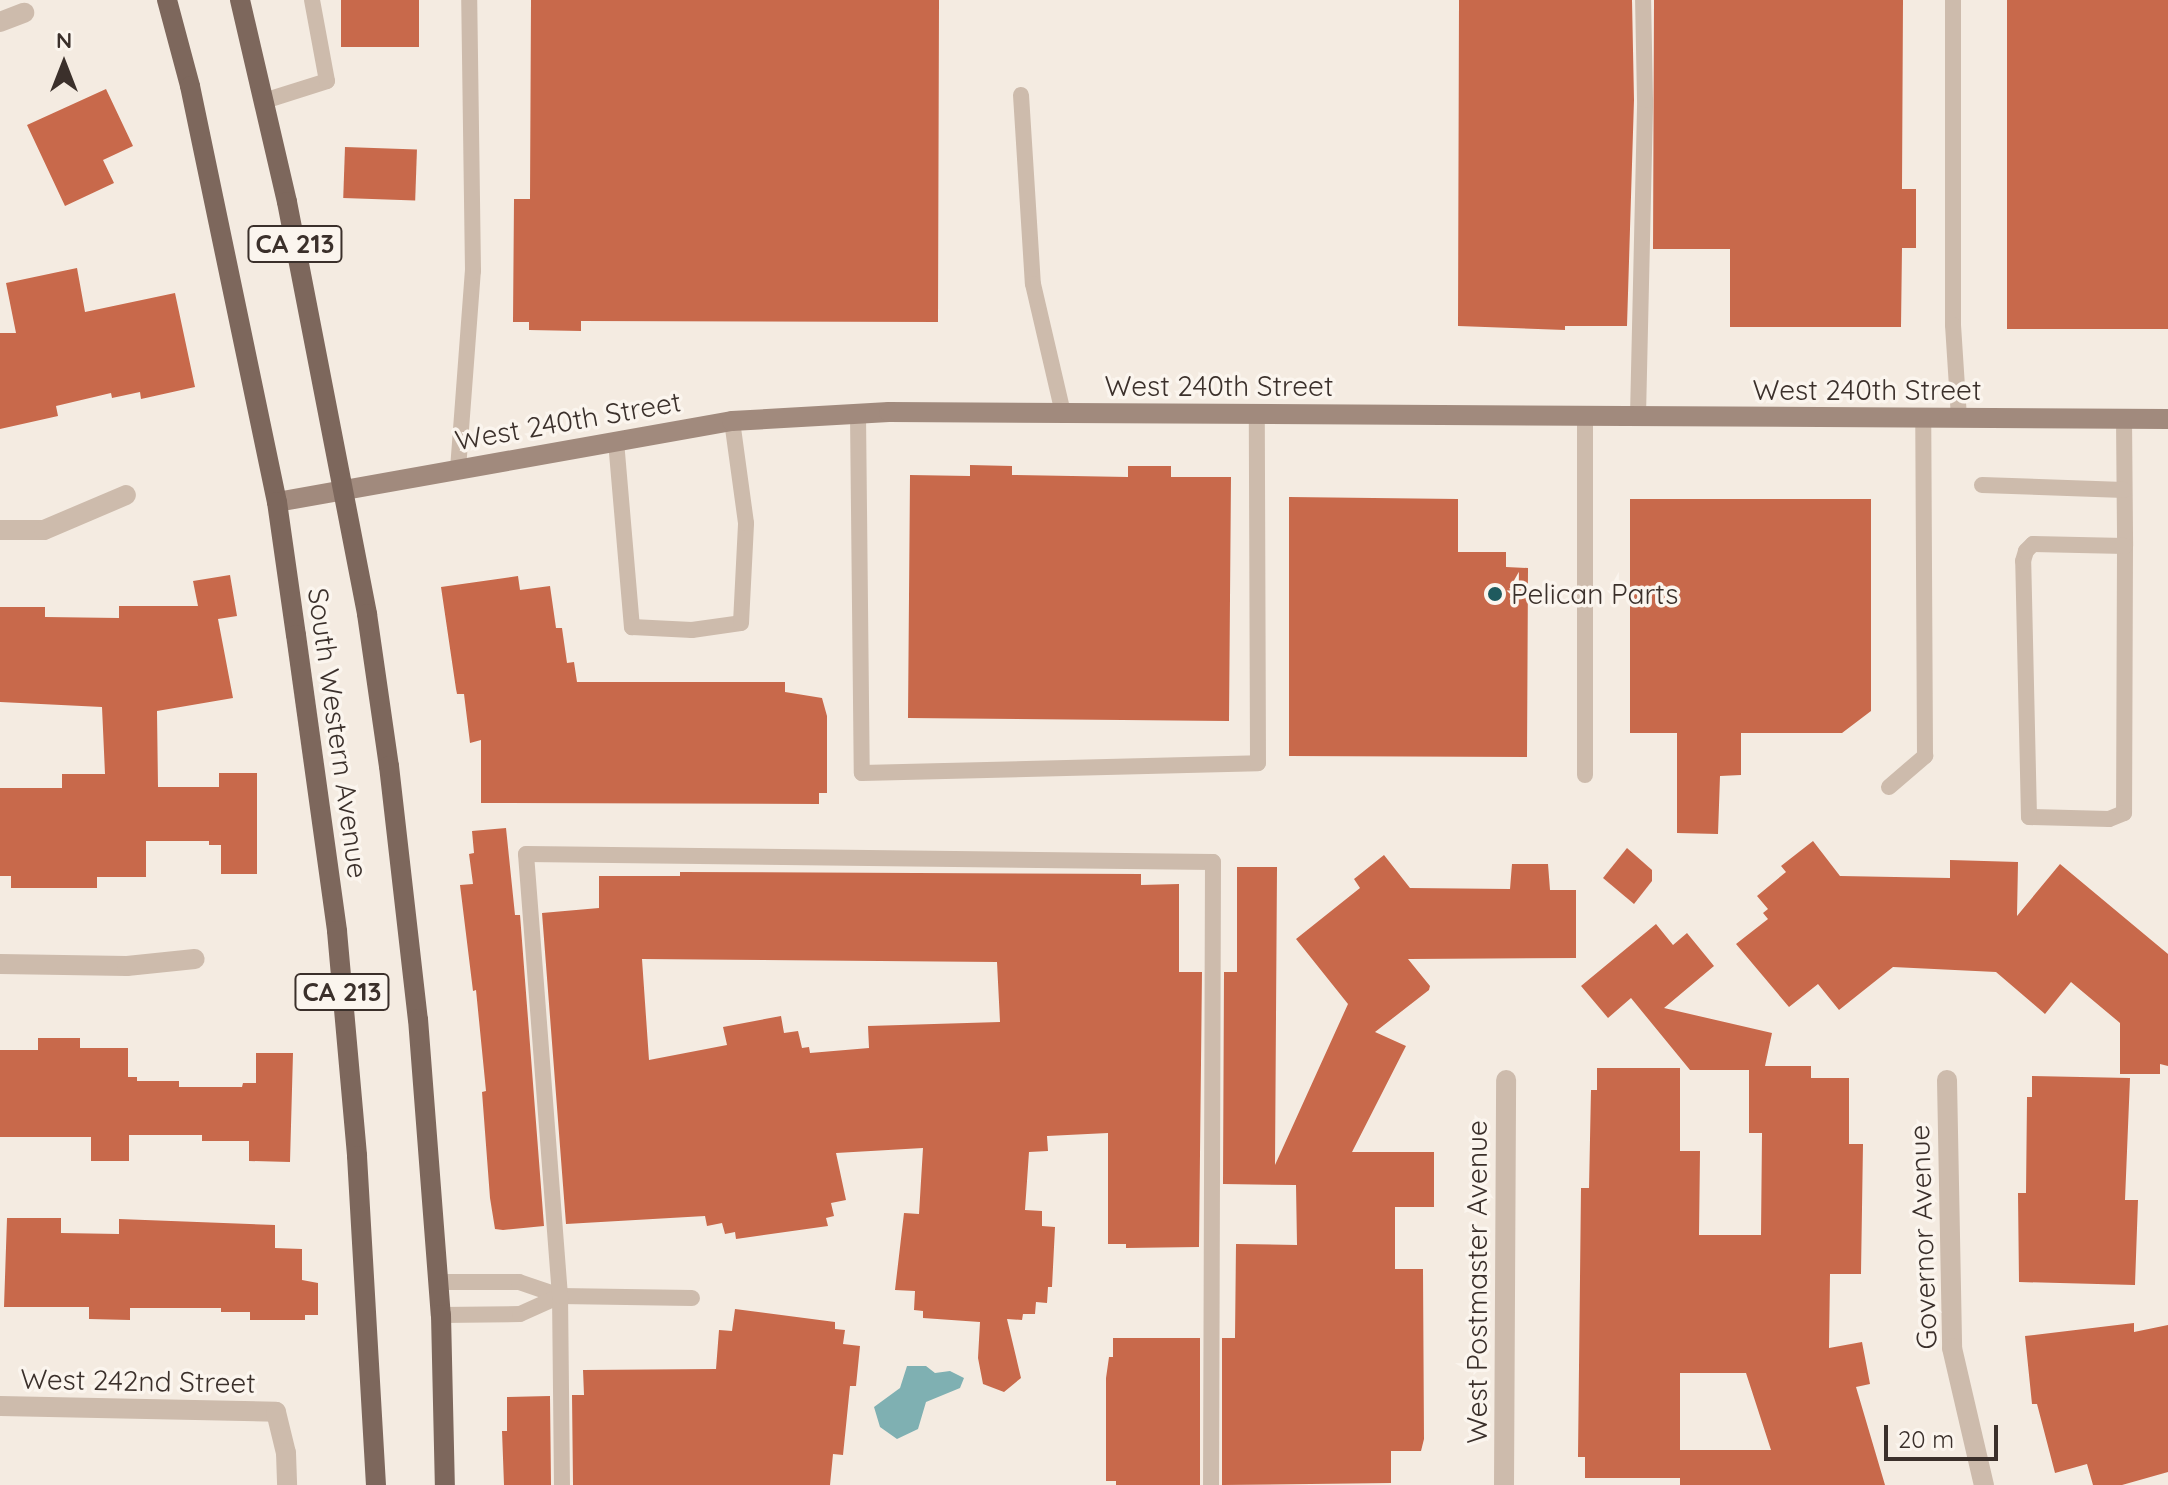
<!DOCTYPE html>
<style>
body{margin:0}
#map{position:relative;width:2168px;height:1485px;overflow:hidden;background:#f4ebe1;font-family:Quicksand,sans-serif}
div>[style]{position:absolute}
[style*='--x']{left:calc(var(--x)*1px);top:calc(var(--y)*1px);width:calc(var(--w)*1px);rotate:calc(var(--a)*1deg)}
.water>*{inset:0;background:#7fb0b2}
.building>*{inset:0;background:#c8694b;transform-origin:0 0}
.lane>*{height:16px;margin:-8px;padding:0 8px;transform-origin:8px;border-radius:8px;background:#cdbbac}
.street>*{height:20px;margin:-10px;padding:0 10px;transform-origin:10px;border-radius:10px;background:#cdbbac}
.secondary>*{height:20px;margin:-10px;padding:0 10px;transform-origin:10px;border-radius:10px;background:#a18a7d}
.primary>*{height:20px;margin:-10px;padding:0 10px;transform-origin:10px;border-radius:10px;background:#7d675c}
.dots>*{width:22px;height:22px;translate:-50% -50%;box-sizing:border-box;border:4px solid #fbf5ee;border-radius:50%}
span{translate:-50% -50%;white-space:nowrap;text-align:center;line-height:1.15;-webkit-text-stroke:7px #fbf5ee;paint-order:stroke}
.shield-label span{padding:2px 6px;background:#fbf5ee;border:2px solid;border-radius:6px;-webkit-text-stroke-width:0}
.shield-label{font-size:26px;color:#3b302b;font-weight:700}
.street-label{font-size:28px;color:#3b302b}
.poi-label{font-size:28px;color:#3b302b}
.left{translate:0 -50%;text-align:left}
.north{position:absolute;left:24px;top:24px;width:80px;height:80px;-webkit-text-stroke:6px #fbf5ee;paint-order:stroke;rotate:0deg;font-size:22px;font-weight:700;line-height:32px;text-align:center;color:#3b302b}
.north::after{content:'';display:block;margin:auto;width:28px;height:36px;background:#3b302b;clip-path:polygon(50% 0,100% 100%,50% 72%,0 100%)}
.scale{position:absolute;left:1884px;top:1425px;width:114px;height:36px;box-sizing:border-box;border:4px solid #3b302b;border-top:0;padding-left:10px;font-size:24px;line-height:28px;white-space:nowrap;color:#3b302b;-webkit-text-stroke:6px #fbf5ee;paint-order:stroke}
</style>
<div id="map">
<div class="water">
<div style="clip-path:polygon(907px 1366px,926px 1366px,935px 1373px,950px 1371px,964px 1378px,960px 1388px,926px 1402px,918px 1429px,897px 1439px,880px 1427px,874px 1407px,900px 1388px)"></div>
</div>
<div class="building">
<div style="left:341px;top:0;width:78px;height:47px"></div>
<div style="clip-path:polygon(531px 0,939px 0,938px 322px,581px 321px,581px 331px,529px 330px,529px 322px,513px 322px,514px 199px,530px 199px)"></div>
<div style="clip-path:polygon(1459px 0,1632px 0,1634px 100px,1627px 326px,1565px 326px,1565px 330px,1458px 326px)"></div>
<div style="clip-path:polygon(1654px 0,1903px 0,1902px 189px,1916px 189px,1916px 248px,1902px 248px,1901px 327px,1730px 327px,1730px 249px,1653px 249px)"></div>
<div style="left:2007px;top:0;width:161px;height:329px"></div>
<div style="clip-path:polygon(106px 89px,133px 146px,103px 160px,114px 183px,65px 206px,27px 125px)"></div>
<div style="left:345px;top:147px;width:72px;height:51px;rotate:2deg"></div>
<div style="clip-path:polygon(77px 268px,85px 312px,175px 293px,195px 387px,141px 399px,140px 392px,112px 398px,111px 393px,56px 406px,58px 416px,0 429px,0 333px,16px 333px,6px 283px)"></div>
<div style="clip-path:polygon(970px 465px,1012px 466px,1012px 475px,1128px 477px,1128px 466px,1171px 466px,1171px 477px,1231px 477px,1229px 721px,908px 718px,910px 475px,970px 476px)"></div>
<div style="clip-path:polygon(1289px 497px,1458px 499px,1458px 552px,1506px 552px,1506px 567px,1528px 568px,1527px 757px,1289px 756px)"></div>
<div style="clip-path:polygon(1630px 499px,1871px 499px,1871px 711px,1842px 733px,1741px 733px,1741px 775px,1720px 776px,1718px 834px,1677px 833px,1677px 733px,1630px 733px)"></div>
<div style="clip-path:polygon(230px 575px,237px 616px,218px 619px,233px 698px,157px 711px,158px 787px,219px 787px,219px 773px,257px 773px,257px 874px,221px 874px,221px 845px,209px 845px,209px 841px,146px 841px,146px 877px,97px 877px,97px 888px,11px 888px,11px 876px,0 876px,0 788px,62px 788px,62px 774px,105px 774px,102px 707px,0 702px,0 607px,45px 607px,45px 617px,119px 618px,119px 606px,198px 606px,193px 581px)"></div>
<div style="clip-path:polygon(518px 576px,520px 590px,550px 586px,556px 628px,562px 628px,567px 663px,574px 662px,577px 682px,785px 682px,785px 692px,822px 698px,827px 716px,827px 793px,819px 793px,819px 804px,481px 803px,481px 740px,470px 743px,464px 694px,457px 694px,456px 689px,441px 587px)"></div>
<div style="clip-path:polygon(506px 828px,515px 915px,520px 915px,544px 1226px,503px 1230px,495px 1229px,490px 1198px,482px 1092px,486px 1091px,476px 990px,473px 991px,460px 885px,473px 884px,469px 854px,474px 853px,472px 831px)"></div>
<div style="clip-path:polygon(1813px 841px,1840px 876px,1950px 878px,1950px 860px,2018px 862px,2017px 916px,2060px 864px,2168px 954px,2168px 1066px,2160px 1064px,2160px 1074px,2120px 1074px,2120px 1023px,2071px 982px,2045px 1014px,1996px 972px,1893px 967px,1839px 1010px,1818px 984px,1789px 1007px,1736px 944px,1768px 919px,1763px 913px,1768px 909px,1757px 896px,1786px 872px,1781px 866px)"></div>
<div style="clip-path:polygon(1627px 848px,1652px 870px,1652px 881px,1634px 904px,1603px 878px)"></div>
<div style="clip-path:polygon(1384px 855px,1410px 888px,1510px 889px,1512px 864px,1548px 864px,1550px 890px,1576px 890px,1576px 958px,1408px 959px,1430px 986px,1429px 990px,1375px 1032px,1406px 1046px,1352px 1152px,1434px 1152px,1434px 1207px,1395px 1207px,1395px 1269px,1423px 1269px,1424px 1439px,1421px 1451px,1391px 1451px,1391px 1483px,1222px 1485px,1222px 1338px,1235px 1338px,1236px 1244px,1297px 1245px,1296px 1185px,1223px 1184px,1224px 972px,1237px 972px,1237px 867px,1277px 867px,1275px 1165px,1348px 1004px,1296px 939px,1360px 888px,1354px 879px)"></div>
<div style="clip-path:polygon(evenodd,680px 872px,1141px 874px,1141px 885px,1179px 884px,1179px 972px,1202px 972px,1199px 1247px,1126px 1248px,1126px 1244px,1108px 1244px,1108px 1133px,1047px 1136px,1048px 1151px,1029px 1152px,1025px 1210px,1042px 1211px,1042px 1226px,1055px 1227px,1052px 1287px,1048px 1287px,1047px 1303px,1036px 1302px,1035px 1314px,1023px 1314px,1022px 1320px,1007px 1319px,1021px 1378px,1004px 1392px,983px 1384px,978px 1358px,980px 1322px,923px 1318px,923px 1311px,914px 1310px,915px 1291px,895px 1290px,904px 1213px,919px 1214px,923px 1148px,836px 1153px,846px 1200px,831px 1203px,834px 1216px,826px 1218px,828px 1226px,736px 1239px,735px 1232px,725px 1234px,722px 1223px,707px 1226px,705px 1216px,566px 1224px,542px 913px,599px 908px,599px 876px,680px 876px,680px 872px,642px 959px,997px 962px,1000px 1022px,868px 1026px,869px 1048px,810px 1053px,809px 1047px,802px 1048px,798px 1031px,784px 1033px,781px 1016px,723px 1027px,727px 1045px,649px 1060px,642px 959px)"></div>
<div style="clip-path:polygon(1656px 924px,1673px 945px,1687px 933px,1714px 966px,1664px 1008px,1772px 1033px,1765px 1066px,1811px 1066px,1811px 1078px,1849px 1078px,1849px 1144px,1863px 1144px,1861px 1274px,1830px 1274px,1829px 1348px,1862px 1342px,1870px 1384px,1856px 1387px,1885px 1485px,1680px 1485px,1680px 1450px,1771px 1450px,1746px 1373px,1680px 1373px,1680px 1478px,1585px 1478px,1585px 1457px,1578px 1457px,1581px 1188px,1589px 1188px,1591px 1090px,1597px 1090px,1597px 1068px,1680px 1068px,1680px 1151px,1700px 1151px,1699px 1235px,1761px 1235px,1762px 1133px,1749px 1133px,1749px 1070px,1690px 1070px,1631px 998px,1608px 1018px,1581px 986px)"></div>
<div style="clip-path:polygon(38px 1038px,80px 1038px,80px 1048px,128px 1048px,128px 1077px,137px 1077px,137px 1081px,179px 1081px,179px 1087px,242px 1087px,243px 1083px,256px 1083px,256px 1053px,293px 1053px,290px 1162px,249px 1161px,249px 1141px,202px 1141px,202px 1135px,129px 1135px,129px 1161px,91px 1161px,91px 1137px,0 1137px,0 1050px,38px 1050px)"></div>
<div style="clip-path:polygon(2032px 1076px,2130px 1078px,2125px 1200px,2138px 1200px,2135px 1285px,2019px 1282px,2018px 1193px,2026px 1193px,2027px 1097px,2032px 1097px)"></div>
<div style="clip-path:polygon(7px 1218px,61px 1218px,61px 1233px,119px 1234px,119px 1219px,275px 1225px,275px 1248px,302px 1249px,302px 1280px,318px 1283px,318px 1315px,305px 1315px,305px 1320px,250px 1320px,250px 1312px,221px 1312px,221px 1308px,130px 1308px,130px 1320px,89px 1319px,89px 1307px,4px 1307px)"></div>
<div style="clip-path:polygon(735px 1309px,835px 1322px,835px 1329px,845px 1330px,843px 1344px,860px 1346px,856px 1386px,850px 1386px,843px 1455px,833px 1454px,830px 1485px,573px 1485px,572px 1395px,584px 1395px,583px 1370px,716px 1369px,719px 1330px,732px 1331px)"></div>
<div style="clip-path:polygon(2134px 1323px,2134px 1332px,2168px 1325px,2168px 1472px,2122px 1485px,2093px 1485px,2087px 1464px,2055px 1473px,2037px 1404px,2032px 1404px,2025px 1336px)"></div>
<div style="clip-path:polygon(1113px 1338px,1200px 1338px,1200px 1485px,1116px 1485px,1116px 1481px,1106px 1481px,1106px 1378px,1109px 1357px,1113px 1357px)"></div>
<div style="clip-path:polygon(550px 1396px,551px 1485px,504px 1485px,502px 1431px,507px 1431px,507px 1397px)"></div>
</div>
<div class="lane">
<div style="--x:1953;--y:0;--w:325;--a:90"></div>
<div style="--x:1953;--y:325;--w:93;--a:86.3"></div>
<div style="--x:1021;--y:95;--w:189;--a:86.4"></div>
<div style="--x:1033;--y:284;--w:132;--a:76.9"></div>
<div style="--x:264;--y:101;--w:66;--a:-17.6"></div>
<div style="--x:327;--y:81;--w:82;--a:-100.5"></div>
<div style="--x:858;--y:414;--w:359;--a:89.4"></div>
<div style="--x:862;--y:773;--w:396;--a:-1.4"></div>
<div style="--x:1258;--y:763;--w:349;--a:-90.2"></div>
<div style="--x:1585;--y:416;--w:359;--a:90"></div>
<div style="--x:1638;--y:416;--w:316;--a:-88.7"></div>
<div style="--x:1645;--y:100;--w:100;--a:-91.1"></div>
<div style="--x:2124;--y:419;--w:127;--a:89.5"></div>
<div style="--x:2125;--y:546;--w:267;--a:90.2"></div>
<div style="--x:2124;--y:813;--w:16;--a:158"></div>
<div style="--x:2109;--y:819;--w:80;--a:-178.6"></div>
<div style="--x:2029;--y:817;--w:256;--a:-91.3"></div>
<div style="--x:2023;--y:561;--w:10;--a:-73"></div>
<div style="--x:2026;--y:551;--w:10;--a:-45"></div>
<div style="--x:2033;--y:544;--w:92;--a:1.2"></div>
<div style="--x:616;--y:441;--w:187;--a:85.1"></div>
<div style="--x:632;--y:627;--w:60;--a:2.9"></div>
<div style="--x:692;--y:630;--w:49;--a:-8.1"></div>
<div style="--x:741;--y:623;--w:100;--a:-87.1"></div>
<div style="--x:746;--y:523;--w:103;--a:-97.8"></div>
<div style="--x:458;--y:469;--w:199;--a:-85.7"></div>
<div style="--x:473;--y:271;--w:271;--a:-90.8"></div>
<div style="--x:1982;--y:485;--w:142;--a:2"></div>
<div style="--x:1889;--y:787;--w:48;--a:-40.7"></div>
<div style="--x:1925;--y:756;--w:338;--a:-90.3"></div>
<div style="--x:438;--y:1282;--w:81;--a:0"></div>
<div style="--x:519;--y:1282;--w:43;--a:18.9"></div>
<div style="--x:560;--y:1296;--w:132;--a:0.9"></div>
<div style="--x:441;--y:1315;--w:79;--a:-0.7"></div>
<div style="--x:520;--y:1314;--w:44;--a:-24.2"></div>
<div style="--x:562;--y:1485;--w:189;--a:-90.6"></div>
<div style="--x:560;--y:1296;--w:443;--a:-94.4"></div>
<div style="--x:526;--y:854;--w:687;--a:0.67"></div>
<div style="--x:1213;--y:862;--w:623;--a:90.18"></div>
</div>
<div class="street">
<div style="--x:0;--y:22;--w:26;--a:-21"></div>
<div style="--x:0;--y:530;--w:44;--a:0"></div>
<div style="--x:44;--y:530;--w:89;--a:-23.1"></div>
<div style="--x:0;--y:964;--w:127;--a:0.9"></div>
<div style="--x:127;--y:966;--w:68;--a:-5.9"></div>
<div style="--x:1947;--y:1080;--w:268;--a:88.9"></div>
<div style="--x:1952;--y:1348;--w:141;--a:76.9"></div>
<div style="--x:0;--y:1406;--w:276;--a:1.2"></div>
<div style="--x:276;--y:1412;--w:42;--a:76.3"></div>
<div style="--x:286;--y:1453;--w:32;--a:88"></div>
<div style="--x:1504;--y:1485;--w:405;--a:-89.7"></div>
</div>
<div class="secondary">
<div style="--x:277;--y:502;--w:462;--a:-10.1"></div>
<div style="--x:732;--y:421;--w:157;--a:-3.3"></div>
<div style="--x:889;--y:412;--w:1279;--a:0.31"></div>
</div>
<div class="primary">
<div style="--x:167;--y:0;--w:89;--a:75"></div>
<div style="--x:190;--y:86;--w:425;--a:78.2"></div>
<div style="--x:277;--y:502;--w:134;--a:81.9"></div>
<div style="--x:296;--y:635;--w:299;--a:82.1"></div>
<div style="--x:337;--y:931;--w:226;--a:84.9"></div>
<div style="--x:357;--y:1156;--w:330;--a:86.7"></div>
<div style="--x:240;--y:0;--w:207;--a:76.9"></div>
<div style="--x:287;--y:202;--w:420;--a:79"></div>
<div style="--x:367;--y:614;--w:154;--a:81.8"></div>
<div style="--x:389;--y:766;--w:255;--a:83.5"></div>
<div style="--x:418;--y:1019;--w:297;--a:85.6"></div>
<div style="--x:441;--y:1315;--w:170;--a:88.7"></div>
</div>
<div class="dots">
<div style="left:1495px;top:594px;background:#1f5a5e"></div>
</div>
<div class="shield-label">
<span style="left:295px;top:244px">CA 213</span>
<span style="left:342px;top:992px">CA 213</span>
</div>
<div class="street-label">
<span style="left:1219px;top:386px">West 240th Street</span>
<span style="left:1867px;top:390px">West 240th Street</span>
<span style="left:568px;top:421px;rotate:-10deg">West 240th Street</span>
<span style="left:338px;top:733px;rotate:82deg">South Western Avenue</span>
<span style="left:1923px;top:1237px;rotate:-92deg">Governor Avenue</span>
<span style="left:1477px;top:1282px;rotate:-90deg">West Postmaster Avenue</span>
<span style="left:138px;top:1381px;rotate:1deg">West 242nd Street</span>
</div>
<div class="poi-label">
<span class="left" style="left:1511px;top:594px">Pelican Parts</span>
</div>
<div class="north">N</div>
<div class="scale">20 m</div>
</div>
